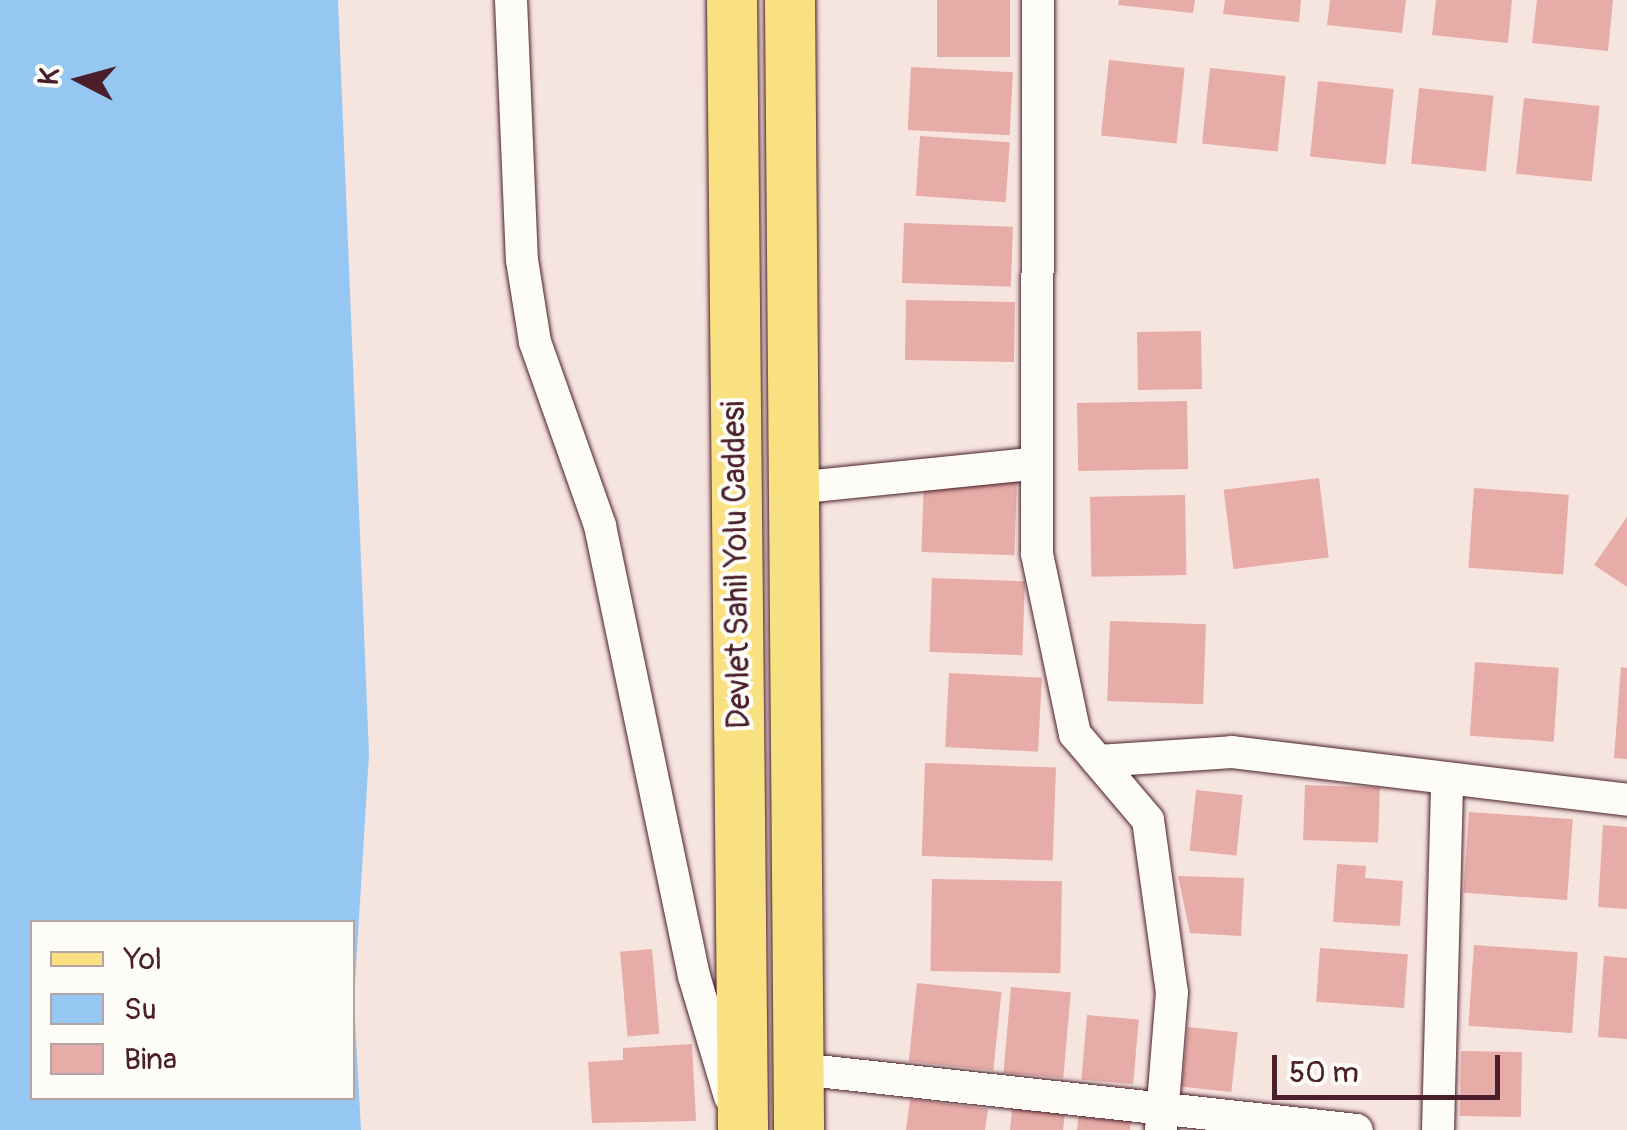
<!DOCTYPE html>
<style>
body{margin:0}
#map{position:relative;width:1627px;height:1130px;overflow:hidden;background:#f6e4df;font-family:Pangolin,sans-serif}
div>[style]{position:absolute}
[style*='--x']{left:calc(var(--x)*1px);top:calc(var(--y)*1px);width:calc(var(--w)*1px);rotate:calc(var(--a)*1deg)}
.water>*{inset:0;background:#96c7f2}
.building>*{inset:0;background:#e7aca7;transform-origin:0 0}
.roads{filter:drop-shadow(0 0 2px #4a1f2b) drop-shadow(0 0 2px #4a1f2b)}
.minor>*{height:32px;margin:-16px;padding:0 16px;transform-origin:16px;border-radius:16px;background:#fdfcf7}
.primary>*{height:50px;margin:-25px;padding:0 25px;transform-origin:25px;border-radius:25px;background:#f9e181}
span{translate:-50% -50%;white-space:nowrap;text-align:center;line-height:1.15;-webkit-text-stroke:8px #fdfcf7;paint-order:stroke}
.street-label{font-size:32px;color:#4a1f2b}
.legend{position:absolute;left:30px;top:920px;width:325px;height:180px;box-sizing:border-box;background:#fdfcf7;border:2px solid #b5a4a5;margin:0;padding:12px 18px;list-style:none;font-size:30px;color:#4a1f2b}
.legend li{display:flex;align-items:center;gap:20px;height:50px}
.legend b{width:50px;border:2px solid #b5a4a5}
.north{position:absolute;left:30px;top:30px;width:100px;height:100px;-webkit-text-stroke:8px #fdfcf7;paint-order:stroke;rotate:276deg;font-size:28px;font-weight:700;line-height:40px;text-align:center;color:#4a1f2b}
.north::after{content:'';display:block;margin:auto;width:35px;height:45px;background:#4a1f2b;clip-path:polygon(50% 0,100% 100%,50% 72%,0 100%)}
.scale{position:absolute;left:1272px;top:1055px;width:228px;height:45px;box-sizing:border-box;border:5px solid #4a1f2b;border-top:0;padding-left:12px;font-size:30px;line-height:35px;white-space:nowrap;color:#4a1f2b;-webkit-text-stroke:8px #fdfcf7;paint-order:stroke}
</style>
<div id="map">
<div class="water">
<div style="clip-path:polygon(evenodd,0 0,338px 0,369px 754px,354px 1001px,361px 1130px,0 1130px,0 0,32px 922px,352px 922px,352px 1098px,32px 1098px,32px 922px)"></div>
</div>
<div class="building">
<div style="left:937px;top:0;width:73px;height:57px"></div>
<div style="clip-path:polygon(1119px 0,1195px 0,1193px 13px,1118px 5px)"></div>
<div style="clip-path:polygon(1225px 0,1301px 0,1299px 22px,1223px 14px)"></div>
<div style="clip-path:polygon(1330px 0,1406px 0,1402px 33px,1327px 25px)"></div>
<div style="clip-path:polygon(1436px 0,1512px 0,1508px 43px,1432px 35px)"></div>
<div style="clip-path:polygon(1537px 0,1613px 0,1608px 51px,1532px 43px)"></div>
<div style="left:1109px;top:60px;width:76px;height:76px;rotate:6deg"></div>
<div style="left:911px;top:67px;width:102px;height:63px;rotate:3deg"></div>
<div style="left:1210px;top:68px;width:76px;height:76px;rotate:6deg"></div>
<div style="left:1318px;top:81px;width:76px;height:76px;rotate:6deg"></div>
<div style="left:1419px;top:88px;width:75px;height:76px;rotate:6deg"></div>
<div style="left:1524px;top:98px;width:76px;height:76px;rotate:6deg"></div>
<div style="left:920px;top:136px;width:90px;height:60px;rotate:4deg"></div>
<div style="left:904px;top:223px;width:109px;height:60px;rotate:2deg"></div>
<div style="left:906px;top:300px;width:109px;height:60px;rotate:1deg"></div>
<div style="left:1201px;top:331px;width:58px;height:64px;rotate:89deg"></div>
<div style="left:1187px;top:401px;width:68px;height:110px;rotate:89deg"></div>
<div style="left:924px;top:478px;width:93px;height:74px;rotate:2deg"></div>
<div style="left:1319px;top:478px;width:80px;height:96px;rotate:83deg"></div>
<div style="left:1474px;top:488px;width:95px;height:80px;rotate:4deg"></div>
<div style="left:1185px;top:495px;width:80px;height:95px;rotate:89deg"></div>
<div style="clip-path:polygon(1627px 517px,1627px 587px,1594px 565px)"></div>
<div style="left:932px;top:578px;width:93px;height:74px;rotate:2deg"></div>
<div style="left:1110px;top:621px;width:96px;height:80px;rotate:2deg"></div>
<div style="left:1475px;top:662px;width:84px;height:74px;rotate:4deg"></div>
<div style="clip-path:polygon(1621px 667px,1627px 668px,1627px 759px,1614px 758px)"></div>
<div style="left:949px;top:673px;width:93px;height:74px;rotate:3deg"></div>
<div style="left:925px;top:763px;width:131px;height:93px;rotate:2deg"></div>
<div style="left:1305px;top:785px;width:75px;height:55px;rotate:2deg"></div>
<div style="left:1196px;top:790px;width:47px;height:61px;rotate:6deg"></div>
<div style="left:1469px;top:812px;width:104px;height:81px;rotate:4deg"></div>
<div style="clip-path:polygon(1603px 825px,1627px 827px,1627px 909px,1598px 907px)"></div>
<div style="clip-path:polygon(1337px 864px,1366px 866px,1365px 878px,1403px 881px,1400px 926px,1333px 922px)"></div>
<div style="clip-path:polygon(1178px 876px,1244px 878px,1241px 936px,1190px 933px)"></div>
<div style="left:932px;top:879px;width:130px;height:92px;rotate:1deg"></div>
<div style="left:1474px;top:945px;width:104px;height:81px;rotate:4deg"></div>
<div style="left:1320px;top:948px;width:88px;height:54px;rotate:4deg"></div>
<div style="left:652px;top:949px;width:85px;height:32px;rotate:85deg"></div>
<div style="clip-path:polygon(1604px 956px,1627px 958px,1627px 1039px,1598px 1037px)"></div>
<div style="left:917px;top:983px;width:85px;height:79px;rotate:6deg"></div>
<div style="left:1011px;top:987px;width:60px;height:86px;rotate:5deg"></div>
<div style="left:1087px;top:1015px;width:52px;height:65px;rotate:5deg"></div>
<div style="left:1188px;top:1027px;width:50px;height:60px;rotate:6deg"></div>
<div style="clip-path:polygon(692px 1044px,696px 1121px,592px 1123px,588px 1062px,623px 1060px,623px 1048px)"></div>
<div style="left:1461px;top:1051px;width:61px;height:65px;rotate:1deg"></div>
<div style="clip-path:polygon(910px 1099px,988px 1109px,985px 1130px,906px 1130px)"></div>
<div style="clip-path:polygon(1013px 1100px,1066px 1104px,1063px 1130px,1010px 1130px)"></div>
<div style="clip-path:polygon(1080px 1104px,1132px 1109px,1130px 1130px,1077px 1130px)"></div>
</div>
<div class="roads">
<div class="minor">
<div style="--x:511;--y:0;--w:260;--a:87.6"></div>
<div style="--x:522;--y:260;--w:83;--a:81"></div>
<div style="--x:535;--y:342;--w:195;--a:70.5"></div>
<div style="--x:600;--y:526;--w:460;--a:78.2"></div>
<div style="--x:694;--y:976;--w:126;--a:73.4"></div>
<div style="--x:1038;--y:0;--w:554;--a:90.1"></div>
<div style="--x:1037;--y:554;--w:184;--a:78.1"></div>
<div style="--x:1075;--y:734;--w:113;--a:49.7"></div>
<div style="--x:1148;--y:820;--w:174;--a:82.1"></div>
<div style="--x:1172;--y:992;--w:138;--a:94.6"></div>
<div style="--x:794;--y:488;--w:239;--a:-5.8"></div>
<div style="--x:1098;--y:761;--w:134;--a:-3.8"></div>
<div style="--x:1232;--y:752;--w:398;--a:6.9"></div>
<div style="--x:799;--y:1069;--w:561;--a:6.24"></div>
<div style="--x:1438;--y:1130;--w:351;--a:-88.5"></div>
</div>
<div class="primary">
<div style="--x:732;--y:0;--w:1130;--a:89.44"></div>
<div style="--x:790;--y:0;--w:1130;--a:89.54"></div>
</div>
</div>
<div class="street-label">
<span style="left:737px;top:565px;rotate:-91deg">Devlet Sahil Yolu Caddesi</span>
</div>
<ul class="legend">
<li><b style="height:12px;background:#f9e181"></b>Yol</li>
<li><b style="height:28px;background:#96c7f2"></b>Su</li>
<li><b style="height:28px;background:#e7aca7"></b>Bina</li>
</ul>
<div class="north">K</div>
<div class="scale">50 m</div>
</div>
